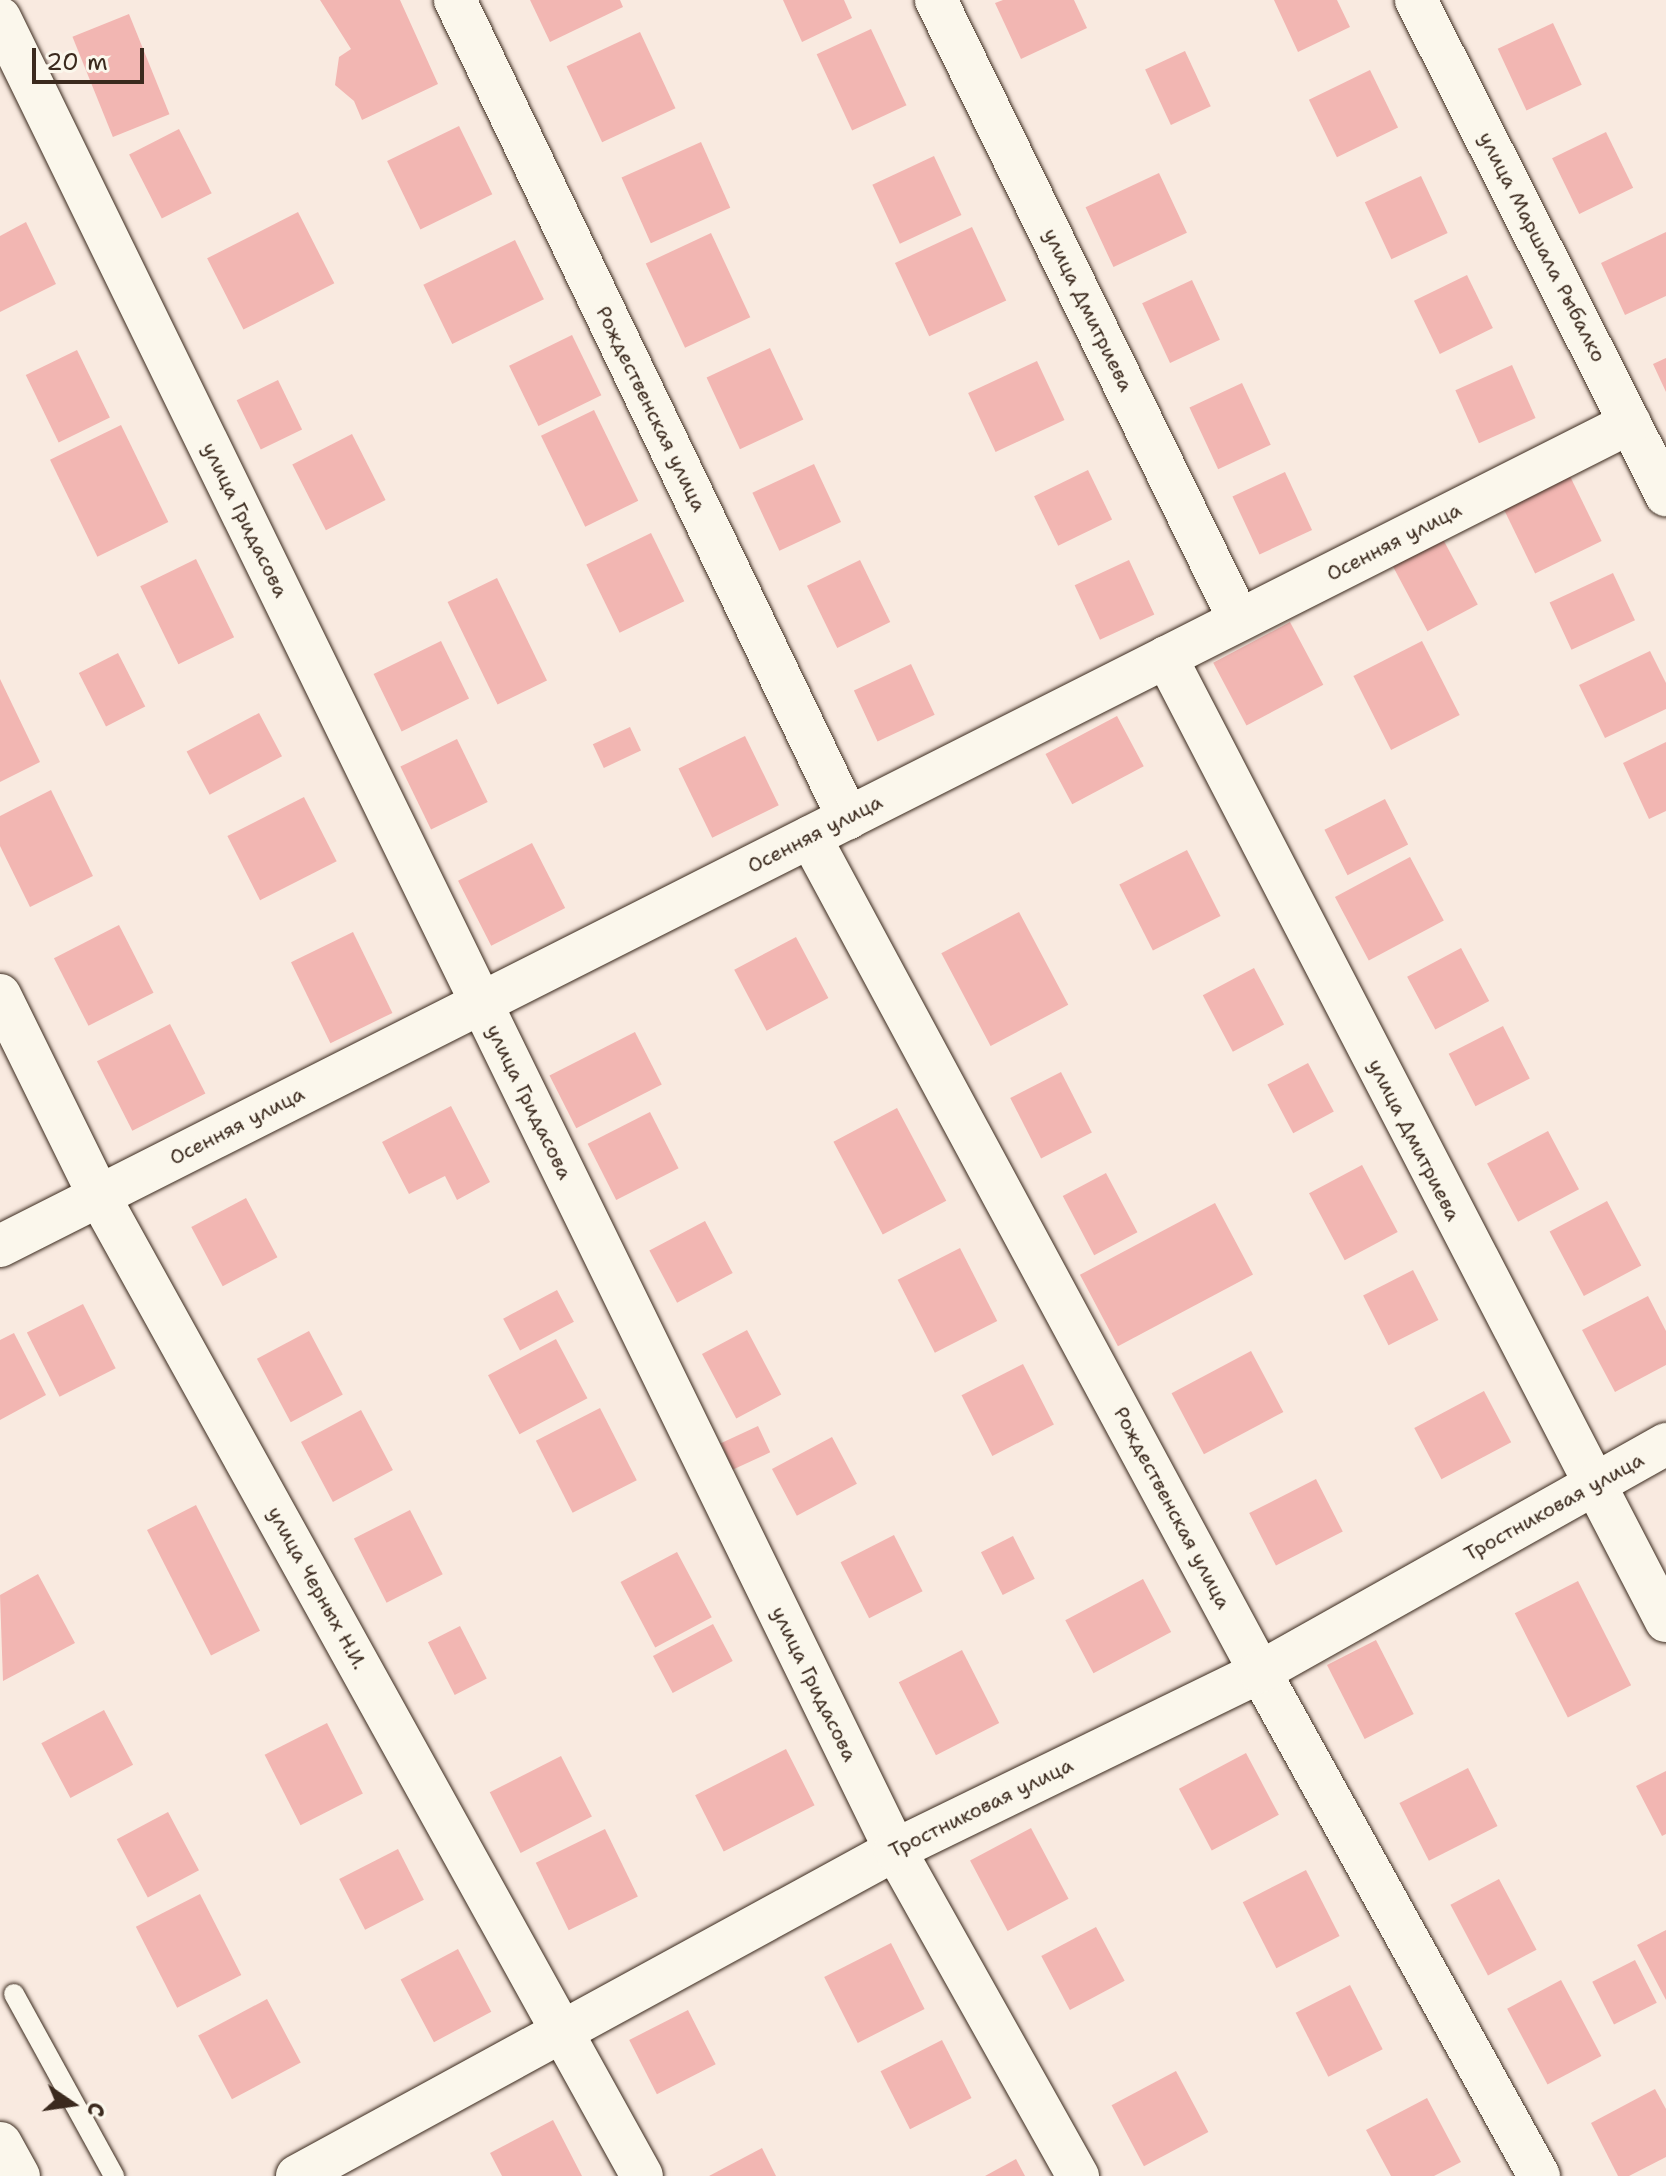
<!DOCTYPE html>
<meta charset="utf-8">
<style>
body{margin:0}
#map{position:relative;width:1666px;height:2176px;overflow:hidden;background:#f9eae0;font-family:"Shantell Sans",sans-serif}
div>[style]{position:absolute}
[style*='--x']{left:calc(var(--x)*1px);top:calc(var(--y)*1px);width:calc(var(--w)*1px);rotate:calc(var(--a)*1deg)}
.building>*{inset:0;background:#f2b6b2;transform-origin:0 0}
.roads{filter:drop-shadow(0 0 2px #3b2a1e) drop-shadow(0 0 2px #3b2a1e)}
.lane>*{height:20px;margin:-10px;padding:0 10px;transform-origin:10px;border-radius:10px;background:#fbf7ec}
.street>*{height:42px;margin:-21px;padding:0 21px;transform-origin:21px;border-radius:21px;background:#fbf7ec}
.primary>*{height:44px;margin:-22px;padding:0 22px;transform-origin:22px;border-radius:22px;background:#fbf7ec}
span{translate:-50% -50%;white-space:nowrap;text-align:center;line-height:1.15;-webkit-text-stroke:6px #fbf7ec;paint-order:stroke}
.street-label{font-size:20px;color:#3b2a1e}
.north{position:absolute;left:32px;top:2064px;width:80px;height:80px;-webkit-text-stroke:6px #fbf7ec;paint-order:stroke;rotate:103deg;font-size:22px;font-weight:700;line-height:32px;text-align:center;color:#3b2a1e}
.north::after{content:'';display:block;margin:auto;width:28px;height:36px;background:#3b2a1e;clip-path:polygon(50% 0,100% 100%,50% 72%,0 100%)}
.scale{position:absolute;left:32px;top:48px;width:112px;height:36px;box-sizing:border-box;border:4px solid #3b2a1e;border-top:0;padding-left:10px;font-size:24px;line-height:28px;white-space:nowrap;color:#3b2a1e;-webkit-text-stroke:6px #fbf7ec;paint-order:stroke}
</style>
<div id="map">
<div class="building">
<div style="clip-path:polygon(320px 0,400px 0,438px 84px,362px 120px,354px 101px,335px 85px,339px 57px,351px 49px)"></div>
<div style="clip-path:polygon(530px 0,620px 0,623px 7px,550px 42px)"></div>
<div style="clip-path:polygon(783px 0,844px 0,852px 18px,802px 42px)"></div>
<div style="clip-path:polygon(1003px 0,1074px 0,1087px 28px,1021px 59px,995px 3px)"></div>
<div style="clip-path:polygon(1274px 0,1337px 0,1350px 27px,1298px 52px)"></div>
<div style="left:129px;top:14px;width:108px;height:61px;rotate:68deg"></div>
<div style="left:1553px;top:23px;width:68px;height:61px;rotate:65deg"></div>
<div style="left:871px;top:29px;width:84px;height:60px;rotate:65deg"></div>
<div style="left:640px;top:32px;width:84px;height:81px;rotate:65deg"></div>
<div style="left:1185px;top:51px;width:61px;height:44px;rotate:65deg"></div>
<div style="left:1370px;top:70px;width:64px;height:68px;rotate:64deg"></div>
<div style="left:459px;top:126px;width:76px;height:80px;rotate:64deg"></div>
<div style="left:179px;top:129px;width:72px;height:56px;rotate:63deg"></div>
<div style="left:1606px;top:132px;width:62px;height:60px;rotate:64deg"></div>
<div style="left:701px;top:142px;width:72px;height:87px;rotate:66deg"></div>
<div style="left:934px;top:156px;width:65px;height:68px;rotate:65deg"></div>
<div style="left:1159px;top:173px;width:66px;height:81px;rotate:65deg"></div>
<div style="left:1421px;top:176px;width:63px;height:62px;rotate:65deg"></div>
<div style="left:298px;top:212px;width:80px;height:102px;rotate:63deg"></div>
<div style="clip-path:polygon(26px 222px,56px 284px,0 312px,0 236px)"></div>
<div style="left:972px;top:227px;width:81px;height:85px;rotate:65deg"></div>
<div style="clip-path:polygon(1666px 232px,1666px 296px,1625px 315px,1601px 263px)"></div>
<div style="left:711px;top:233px;width:93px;height:72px;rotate:65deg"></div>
<div style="left:515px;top:240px;width:66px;height:102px;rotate:64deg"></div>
<div style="left:1467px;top:275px;width:59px;height:59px;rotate:64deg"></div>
<div style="left:1192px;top:280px;width:66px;height:55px;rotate:65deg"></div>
<div style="left:572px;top:335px;width:67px;height:70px;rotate:64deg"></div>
<div style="left:770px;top:348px;width:79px;height:70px;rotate:65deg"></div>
<div style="left:77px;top:350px;width:75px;height:57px;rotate:64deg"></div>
<div style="clip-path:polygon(1666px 358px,1666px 392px,1653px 364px)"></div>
<div style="left:1037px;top:361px;width:65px;height:76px;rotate:65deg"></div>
<div style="left:1512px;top:365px;width:58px;height:62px;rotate:66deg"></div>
<div style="left:278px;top:380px;width:55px;height:46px;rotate:64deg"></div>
<div style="left:1242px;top:383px;width:68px;height:58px;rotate:65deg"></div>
<div style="left:594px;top:410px;width:101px;height:59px;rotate:64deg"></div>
<div style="left:121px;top:425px;width:108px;height:79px;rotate:64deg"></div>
<div style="left:352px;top:434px;width:74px;height:67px;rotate:63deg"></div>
<div style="left:814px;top:464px;width:64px;height:68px;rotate:65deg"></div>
<div style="left:1088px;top:470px;width:55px;height:60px;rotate:64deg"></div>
<div style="left:1567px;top:470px;width:79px;height:74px;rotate:64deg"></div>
<div style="left:1285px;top:472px;width:64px;height:58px;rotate:65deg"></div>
<div style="left:1436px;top:526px;width:89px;height:57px;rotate:62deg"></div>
<div style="left:651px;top:533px;width:76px;height:72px;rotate:64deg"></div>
<div style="left:196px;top:559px;width:87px;height:62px;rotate:64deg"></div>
<div style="left:860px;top:560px;width:69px;height:59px;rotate:64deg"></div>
<div style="left:1129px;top:560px;width:60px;height:60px;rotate:65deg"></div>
<div style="left:1613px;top:573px;width:52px;height:70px;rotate:65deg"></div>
<div style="left:497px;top:578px;width:114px;height:55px;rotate:64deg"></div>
<div style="left:1290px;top:622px;width:71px;height:87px;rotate:62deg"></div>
<div style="left:441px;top:641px;width:64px;height:75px;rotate:64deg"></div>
<div style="left:1422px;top:641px;width:83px;height:77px;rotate:63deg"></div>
<div style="clip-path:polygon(1650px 651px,1666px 683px,1666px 709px,1605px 738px,1579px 685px)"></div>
<div style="left:118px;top:653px;width:60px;height:44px;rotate:63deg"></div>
<div style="left:911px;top:664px;width:56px;height:63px;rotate:65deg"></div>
<div style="clip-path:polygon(0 679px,40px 762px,0 782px)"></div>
<div style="left:259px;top:713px;width:49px;height:82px;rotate:62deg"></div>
<div style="left:1117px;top:716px;width:57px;height:81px;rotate:62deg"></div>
<div style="left:630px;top:727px;width:26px;height:41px;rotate:65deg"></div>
<div style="left:745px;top:736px;width:77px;height:74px;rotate:64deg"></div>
<div style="left:457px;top:739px;width:70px;height:63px;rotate:64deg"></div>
<div style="clip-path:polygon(1666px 742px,1666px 811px,1649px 819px,1623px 763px)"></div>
<div style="clip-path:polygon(51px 790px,93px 876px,30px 907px,0 846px,0 816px)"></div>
<div style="left:304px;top:797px;width:72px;height:86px;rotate:63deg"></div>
<div style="left:1385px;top:799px;width:51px;height:68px;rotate:63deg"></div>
<div style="left:532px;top:843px;width:73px;height:83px;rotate:63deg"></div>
<div style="left:1187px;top:850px;width:74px;height:76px;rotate:63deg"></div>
<div style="left:1410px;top:857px;width:72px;height:85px;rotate:62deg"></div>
<div style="left:1019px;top:912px;width:105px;height:88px;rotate:62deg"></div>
<div style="left:119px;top:925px;width:76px;height:73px;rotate:63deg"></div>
<div style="left:353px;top:932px;width:90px;height:69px;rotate:64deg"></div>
<div style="left:796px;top:937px;width:69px;height:70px;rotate:62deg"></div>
<div style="left:1461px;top:948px;width:60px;height:61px;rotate:62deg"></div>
<div style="left:1254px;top:968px;width:64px;height:58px;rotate:62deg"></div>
<div style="left:170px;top:1024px;width:78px;height:82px;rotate:63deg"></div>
<div style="left:1503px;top:1026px;width:59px;height:61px;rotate:63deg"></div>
<div style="left:635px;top:1032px;width:59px;height:96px;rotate:63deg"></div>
<div style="left:1308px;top:1063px;width:55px;height:46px;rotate:62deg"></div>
<div style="left:1061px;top:1072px;width:68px;height:57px;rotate:63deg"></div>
<div style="clip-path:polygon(451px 1106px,490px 1182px,457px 1200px,445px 1176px,409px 1194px,382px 1142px)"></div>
<div style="left:897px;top:1108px;width:105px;height:72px;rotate:62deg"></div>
<div style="left:650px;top:1112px;width:63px;height:70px;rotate:63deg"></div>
<div style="left:1548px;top:1131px;width:66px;height:69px;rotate:62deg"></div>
<div style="left:1362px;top:1165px;width:76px;height:60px;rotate:62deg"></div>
<div style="left:1106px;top:1173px;width:67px;height:49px;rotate:62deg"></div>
<div style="left:246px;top:1198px;width:67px;height:62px;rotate:62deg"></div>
<div style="left:1607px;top:1201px;width:73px;height:65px;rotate:62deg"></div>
<div style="left:1215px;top:1203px;width:81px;height:153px;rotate:62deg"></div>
<div style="left:705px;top:1221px;width:59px;height:63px;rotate:62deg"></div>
<div style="left:960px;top:1248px;width:82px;height:70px;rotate:63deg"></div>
<div style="left:1413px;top:1270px;width:56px;height:56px;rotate:63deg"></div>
<div style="left:557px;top:1290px;width:36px;height:61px;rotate:62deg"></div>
<div style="clip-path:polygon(1648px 1296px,1666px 1331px,1666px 1365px,1615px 1392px,1582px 1330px)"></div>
<div style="left:83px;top:1304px;width:72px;height:63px;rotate:63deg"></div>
<div style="left:747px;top:1330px;width:73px;height:51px;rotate:62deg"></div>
<div style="left:309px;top:1331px;width:72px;height:59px;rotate:62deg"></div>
<div style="clip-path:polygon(14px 1333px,46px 1395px,0 1420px,0 1340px)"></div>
<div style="left:556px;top:1339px;width:67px;height:77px;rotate:62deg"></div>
<div style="left:1251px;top:1351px;width:69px;height:90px;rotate:62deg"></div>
<div style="left:1023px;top:1364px;width:68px;height:69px;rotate:63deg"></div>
<div style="left:1484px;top:1391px;width:58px;height:79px;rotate:62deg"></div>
<div style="left:600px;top:1408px;width:81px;height:72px;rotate:63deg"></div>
<div style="left:361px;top:1410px;width:68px;height:68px;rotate:62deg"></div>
<div style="left:758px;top:1426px;width:29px;height:41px;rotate:65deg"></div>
<div style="left:832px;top:1437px;width:53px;height:68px;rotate:62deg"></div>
<div style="left:1316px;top:1479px;width:59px;height:75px;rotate:63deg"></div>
<div style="left:196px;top:1505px;width:141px;height:55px;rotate:63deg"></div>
<div style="left:410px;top:1510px;width:72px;height:63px;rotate:63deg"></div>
<div style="left:894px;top:1535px;width:63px;height:60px;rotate:63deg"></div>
<div style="left:1013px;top:1536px;width:48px;height:36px;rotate:63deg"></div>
<div style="left:677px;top:1552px;width:74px;height:64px;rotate:62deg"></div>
<div style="clip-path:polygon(38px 1574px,75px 1643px,3px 1681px,0 1595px)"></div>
<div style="left:1143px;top:1579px;width:60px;height:88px;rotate:62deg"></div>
<div style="left:1578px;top:1581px;width:117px;height:71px;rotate:63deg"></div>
<div style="left:713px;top:1624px;width:42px;height:68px;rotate:62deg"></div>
<div style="left:460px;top:1626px;width:59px;height:36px;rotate:63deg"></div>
<div style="left:1376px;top:1640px;width:83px;height:55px;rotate:63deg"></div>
<div style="left:962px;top:1650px;width:82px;height:71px;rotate:63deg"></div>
<div style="left:104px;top:1710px;width:62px;height:71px;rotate:62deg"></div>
<div style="left:327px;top:1723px;width:79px;height:70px;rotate:63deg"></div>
<div style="left:786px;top:1749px;width:63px;height:102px;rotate:63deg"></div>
<div style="left:1246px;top:1753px;width:70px;height:76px;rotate:62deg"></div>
<div style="left:561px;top:1756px;width:68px;height:80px;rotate:63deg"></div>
<div style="left:1468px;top:1768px;width:65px;height:77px;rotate:63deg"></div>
<div style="clip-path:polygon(1666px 1771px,1666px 1834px,1662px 1836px,1636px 1786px)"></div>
<div style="left:168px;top:1812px;width:66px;height:58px;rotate:62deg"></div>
<div style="left:1031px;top:1828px;width:80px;height:69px;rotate:62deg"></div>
<div style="left:605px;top:1829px;width:75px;height:77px;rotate:64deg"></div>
<div style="left:398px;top:1849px;width:57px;height:66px;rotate:63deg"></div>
<div style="left:1306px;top:1870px;width:74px;height:71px;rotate:63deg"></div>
<div style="left:1499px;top:1879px;width:80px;height:55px;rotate:62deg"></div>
<div style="left:200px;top:1894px;width:91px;height:72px;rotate:63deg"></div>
<div style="left:1096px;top:1927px;width:61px;height:62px;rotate:62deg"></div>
<div style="clip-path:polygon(1666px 1930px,1666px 2000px,1637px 1945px)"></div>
<div style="left:891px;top:1943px;width:74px;height:75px;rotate:63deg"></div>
<div style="left:458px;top:1949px;width:71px;height:65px;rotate:62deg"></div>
<div style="left:1635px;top:1960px;width:48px;height:48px;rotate:63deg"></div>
<div style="left:1561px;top:1980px;width:86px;height:61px;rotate:62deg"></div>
<div style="left:1350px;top:1985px;width:72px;height:61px;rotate:63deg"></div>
<div style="left:267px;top:1999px;width:72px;height:78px;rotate:62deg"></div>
<div style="left:688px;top:2010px;width:61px;height:66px;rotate:63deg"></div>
<div style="left:942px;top:2040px;width:65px;height:69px;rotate:63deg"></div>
<div style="left:1176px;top:2071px;width:69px;height:73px;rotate:62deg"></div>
<div style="clip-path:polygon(1655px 2089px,1666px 2109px,1666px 2157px,1629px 2176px,1618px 2176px,1591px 2123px)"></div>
<div style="clip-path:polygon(1427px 2098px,1461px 2162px,1434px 2176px,1391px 2176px,1366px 2130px)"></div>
<div style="clip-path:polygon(553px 2120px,582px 2176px,502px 2176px,490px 2153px)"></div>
<div style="clip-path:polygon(762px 2148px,776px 2176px,709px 2176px)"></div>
<div style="clip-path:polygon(1016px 2159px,1025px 2176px,985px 2176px)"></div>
</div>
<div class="roads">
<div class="lane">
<div style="--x:14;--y:1994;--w:208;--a:61.2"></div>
</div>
<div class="street">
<div style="--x:455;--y:0;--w:908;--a:64.34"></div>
<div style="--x:936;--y:0;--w:690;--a:63.95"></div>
<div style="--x:1416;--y:0;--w:555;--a:63.2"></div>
<div style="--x:0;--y:18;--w:2039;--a:63.96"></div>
<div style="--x:895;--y:1850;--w:374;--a:60.7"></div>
<div style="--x:1166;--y:657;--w:1086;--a:62.59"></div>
<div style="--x:810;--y:837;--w:949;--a:61.68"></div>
<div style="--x:1260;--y:1672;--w:576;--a:61.03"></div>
<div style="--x:0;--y:995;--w:224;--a:63.8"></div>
<div style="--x:99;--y:1196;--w:1120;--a:61.01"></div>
<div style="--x:0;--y:1246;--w:1826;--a:-26.79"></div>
<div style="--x:297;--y:2176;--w:681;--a:-28.6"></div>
<div style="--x:895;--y:1850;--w:406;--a:-26"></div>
<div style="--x:1260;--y:1672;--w:466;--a:-29.3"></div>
</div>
<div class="primary">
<div style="--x:0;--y:2144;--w:37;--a:61"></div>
</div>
</div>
<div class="street-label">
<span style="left:1542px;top:247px;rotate:63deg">улица Маршала Рыбалко</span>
<span style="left:1088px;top:310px;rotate:64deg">улица Дмитриева</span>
<span style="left:651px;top:409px;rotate:64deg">Рождественская улица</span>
<span style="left:245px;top:520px;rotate:64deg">улица Гридасова</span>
<span style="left:1394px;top:542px;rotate:-27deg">Осенняя улица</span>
<span style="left:815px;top:834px;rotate:-27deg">Осенняя улица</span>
<span style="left:529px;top:1102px;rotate:64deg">улица Гридасова</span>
<span style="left:237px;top:1126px;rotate:-27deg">Осенняя улица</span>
<span style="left:1414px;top:1140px;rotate:63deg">улица Дмитриева</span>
<span style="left:1554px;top:1507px;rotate:-29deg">Тростниковая улица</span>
<span style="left:1172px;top:1508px;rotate:62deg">Рождественская улица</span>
<span style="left:317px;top:1588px;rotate:61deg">улица Черных Н.И.</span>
<span style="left:814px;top:1684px;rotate:64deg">улица Гридасова</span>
<span style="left:981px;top:1808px;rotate:-26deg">Тростниковая улица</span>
</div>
<div class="north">С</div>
<div class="scale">20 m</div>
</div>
